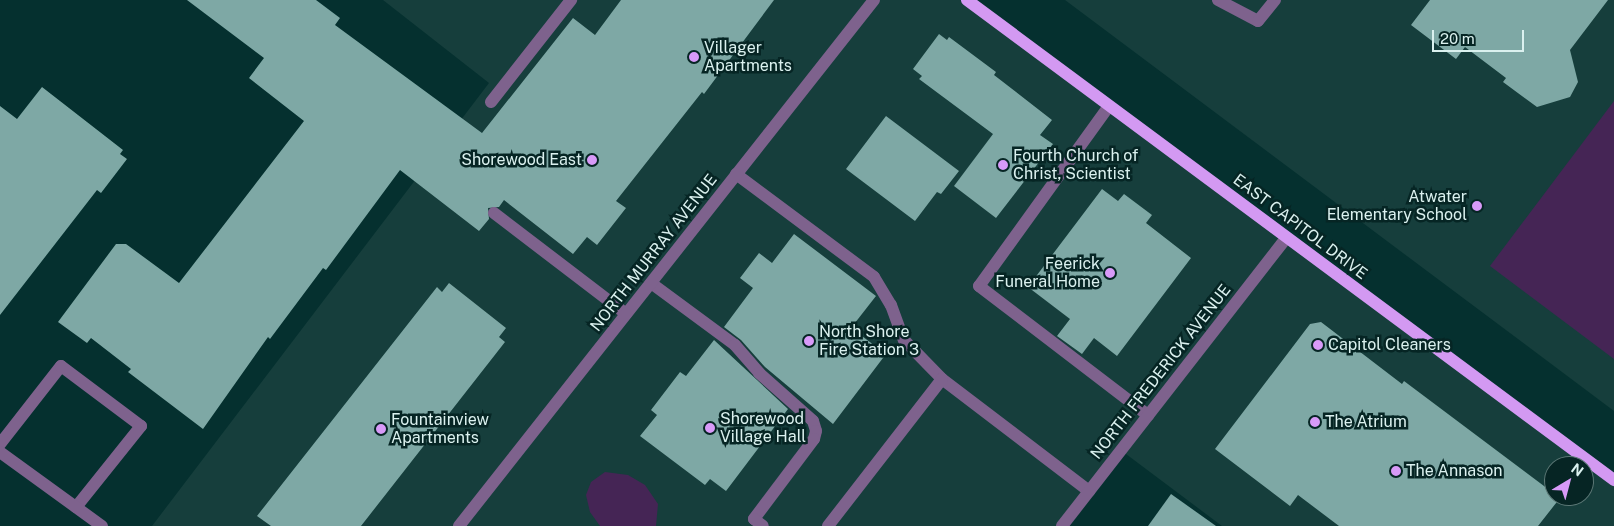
<!DOCTYPE html>
<style>
body{margin:0}
#map{position:relative;width:1614px;height:526px;overflow:hidden;background:#05302f;font-family:"Public Sans",sans-serif}
div>[style]{position:absolute}
[style*='--x']{left:calc(var(--x)*1px);top:calc(var(--y)*1px);width:calc(var(--w)*1px);rotate:calc(var(--a)*1deg)}
.built>*{inset:0;background:#163e3c}
.green>*{inset:0;background:#452555}
.building>*{inset:0;background:#7ea8a5}
.lane>*{height:12px;margin:-6px;padding:0 6px;transform-origin:6px;border-radius:6px;background:#7e628d}
.street>*{height:12px;margin:-6px;padding:0 6px;transform-origin:6px;border-radius:6px;background:#7e628d}
.primary>*{height:12px;margin:-6px;padding:0 6px;transform-origin:6px;border-radius:6px;background:#d399f2}
.dots>*{width:14px;height:14px;translate:-50% -50%;box-sizing:border-box;border:2px solid #062524;border-radius:50%}
span{translate:-50% -50%;white-space:nowrap;text-align:center;line-height:1.15;-webkit-text-stroke:5px #062524;paint-order:stroke}
.poi-label{font-size:16px;color:#dbf1ef}
.left{translate:0 -50%;text-align:left}
.right{translate:-100% -50%;text-align:right}
.street-label{font-size:16px;color:#dbf1ef}
.north{position:absolute;left:1544px;top:456px;width:50px;height:50px;box-sizing:border-box;background:#062524;border:1px solid #5b7775;border-radius:50%;rotate:37deg;font-size:14px;font-weight:700;line-height:20px;text-align:center;color:#dbf1ef}
.north::after{content:'';display:block;margin:auto;width:18px;height:22px;background:#d89af8;clip-path:polygon(50% 0,100% 100%,50% 72%,0 100%)}
.scale{position:absolute;left:1432px;top:30px;width:92px;height:22px;box-sizing:border-box;border:2px solid #dbf1ef;border-top:0;padding-left:6px;font-size:15px;line-height:18px;white-space:nowrap;color:#dbf1ef;-webkit-text-stroke:4px #062524;paint-order:stroke}
</style>
<div id="map">
<div class="built">
<div style="clip-path:polygon(evenodd,383px 0,967px 0,1614px 480px,1614px 526px,1222px 526px,1122px 451px,1062px 526px,152px 526px,489px 83px,383px 0,1554px 466px,1584px 466px,1584px 496px,1554px 496px,1554px 466px)"></div>
<div style="clip-path:polygon(1065px 0,1614px 0,1614px 411px)"></div>
</div>
<div class="green">
<div style="clip-path:polygon(1614px 101px,1614px 359px,1490px 266px)"></div>
<div style="clip-path:polygon(605px 472px,628px 475px,645px 485px,658px 504px,656px 526px,600px 526px,590px 512px,586px 495px,591px 482px)"></div>
</div>
<div class="building">
<div style="clip-path:polygon(187px 0,316px 0,340px 18px,335px 25px,482px 133px,573px 18px,595px 35px,621px 0,774px 0,704px 94px,702px 92px,616px 201px,626px 208px,597px 245px,587px 237px,573px 254px,504px 200px,499px 207px,488px 208px,489px 219px,479px 231px,400px 170px,326px 270px,323px 268px,270px 339px,268px 337px,203px 429px,128px 372px,131px 369px,91px 338px,87px 343px,58px 322px,116px 244px,126px 244px,179px 283px,304px 121px,249px 78px,264px 58px)"></div>
<div style="clip-path:polygon(1430px 0,1608px 0,1570px 50px,1578px 82px,1570px 97px,1537px 107px,1503px 82px,1506px 78px,1465px 47px,1456px 59px,1411px 25px)"></div>
<div style="clip-path:polygon(939px 34px,947px 40px,949px 37px,996px 72px,994px 75px,1052px 120px,1040px 135px,1053px 144px,996px 218px,954px 186px,993px 134px,919px 79px,922px 76px,913px 69px)"></div>
<div style="clip-path:polygon(42px 87px,123px 150px,120px 154px,127px 159px,101px 193px,97px 190px,0 315px,0 106px,17px 119px)"></div>
<div style="clip-path:polygon(886px 116px,959px 171px,941px 194px,937px 192px,915px 221px,846px 169px)"></div>
<div style="clip-path:polygon(1102px 189px,1118px 201px,1124px 194px,1152px 215px,1146px 223px,1191px 258px,1117px 356px,1094px 338px,1082px 354px,1057px 336px,1070px 319px,1028px 287px)"></div>
<div style="clip-path:polygon(794px 234px,876px 296px,851px 328px,886px 354px,833px 424px,765px 367px,741px 340px,724px 327px,753px 288px,740px 278px,759px 253px,772px 263px)"></div>
<div style="clip-path:polygon(449px 283px,506px 328px,499px 337px,505px 342px,361px 526px,271px 526px,257px 516px,437px 287px,442px 292px)"></div>
<div style="clip-path:polygon(1321px 322px,1402px 384px,1404px 381px,1560px 498px,1538px 526px,1339px 526px,1298px 495px,1290px 506px,1215px 449px,1310px 324px)"></div>
<div style="clip-path:polygon(714px 340px,788px 409px,726px 491px,710px 479px,705px 485px,640px 436px,657px 415px,651px 410px,680px 372px,686px 376px)"></div>
<div style="clip-path:polygon(1171px 494px,1216px 526px,1148px 526px)"></div>
</div>
<div class="lane">
<div style="--x:1218;--y:0;--w:45;--a:27.7"></div>
<div style="--x:1258;--y:21;--w:27;--a:-51"></div>
<div style="--x:491;--y:102;--w:130;--a:-51.9"></div>
<div style="--x:1109;--y:106;--w:222;--a:125.8"></div>
<div style="--x:979;--y:286;--w:213;--a:37.4"></div>
<div style="--x:736;--y:174;--w:172;--a:36.7"></div>
<div style="--x:874;--y:277;--w:33;--a:59"></div>
<div style="--x:891;--y:305;--w:37;--a:70"></div>
<div style="--x:904;--y:340;--w:54;--a:45.7"></div>
<div style="--x:942;--y:379;--w:185;--a:37.3"></div>
<div style="--x:494;--y:213;--w:166;--a:37.4"></div>
<div style="--x:651;--y:283;--w:104;--a:36.4"></div>
<div style="--x:735;--y:345;--w:37;--a:49"></div>
<div style="--x:759;--y:373;--w:72;--a:41.6"></div>
<div style="--x:813;--y:421;--w:10;--a:73"></div>
<div style="--x:816;--y:431;--w:8;--a:104"></div>
<div style="--x:814;--y:439;--w:100;--a:126.9"></div>
<div style="--x:754;--y:519;--w:11;--a:38"></div>
<div style="--x:0;--y:444;--w:99;--a:-52"></div>
<div style="--x:61;--y:366;--w:100;--a:36.9"></div>
<div style="--x:141;--y:426;--w:104;--a:128.7"></div>
<div style="--x:828;--y:526;--w:186;--a:-52.2"></div>
</div>
<div class="street">
<div style="--x:0;--y:452;--w:126;--a:36"></div>
<div style="--x:459;--y:526;--w:670;--a:-51.73"></div>
<div style="--x:1062;--y:526;--w:365;--a:-52.1"></div>
</div>
<div class="primary">
<div style="--x:967;--y:0;--w:806;--a:36.57"></div>
</div>
<div class="dots">
<div style="left:694px;top:57px;background:#d89af8"></div>
<div style="left:592px;top:160px;background:#d89af8"></div>
<div style="left:1003px;top:165px;background:#d89af8"></div>
<div style="left:1477px;top:206px;background:#d89af8"></div>
<div style="left:1110px;top:273px;background:#d89af8"></div>
<div style="left:809px;top:341px;background:#d89af8"></div>
<div style="left:1318px;top:345px;background:#d89af8"></div>
<div style="left:1315px;top:422px;background:#d89af8"></div>
<div style="left:710px;top:428px;background:#d89af8"></div>
<div style="left:381px;top:429px;background:#d89af8"></div>
<div style="left:1396px;top:471px;background:#d89af8"></div>
</div>
<div class="poi-label">
<span class="left" style="left:704px;top:57px">Villager<br>Apartments</span>
<span class="left" style="left:1013px;top:165px">Fourth Church of<br>Christ, Scientist</span>
<span class="right" style="left:582px;top:160px">Shorewood East</span>
<span class="right" style="left:1467px;top:206px">Atwater<br>Elementary School</span>
<span class="right" style="left:1100px;top:273px">Feerick<br>Funeral Home</span>
<span class="left" style="left:819px;top:341px">North Shore<br>Fire Station 3</span>
<span class="left" style="left:1328px;top:345px">Capitol Cleaners</span>
<span class="left" style="left:720px;top:428px">Shorewood<br>Village Hall</span>
<span class="left" style="left:391px;top:429px">Fountainview<br>Apartments</span>
<span class="left" style="left:1325px;top:422px">The Atrium</span>
<span class="left" style="left:1406px;top:471px">The Annason</span>
</div>
<div class="street-label">
<span style="left:1300px;top:227px;rotate:37deg">EAST CAPITOL DRIVE</span>
<span style="left:654px;top:253px;rotate:-52deg">NORTH MURRAY AVENUE</span>
<span style="left:1161px;top:372px;rotate:-52deg">NORTH FREDERICK AVENUE</span>
</div>
<div class="north">N</div>
<div class="scale">20 m</div>
</div>
